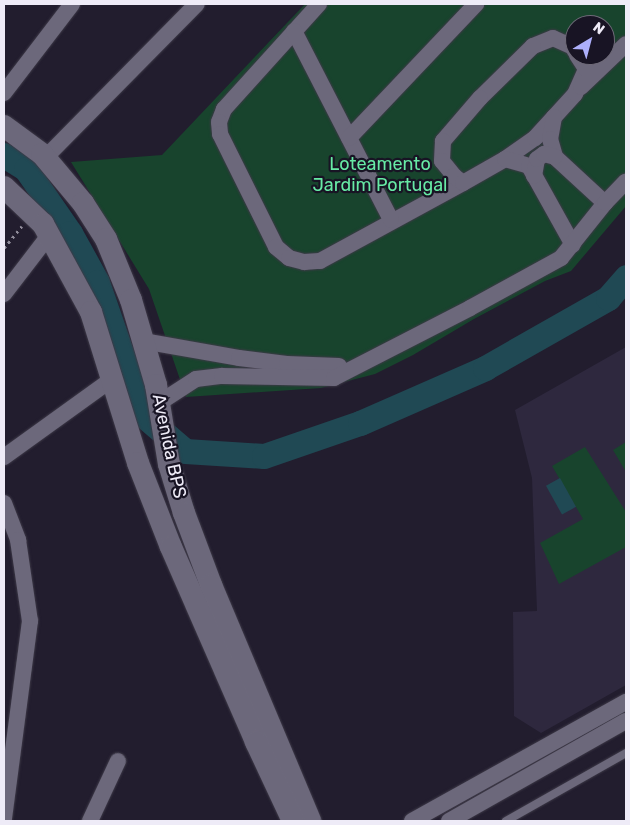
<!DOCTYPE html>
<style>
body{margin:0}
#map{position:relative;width:630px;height:825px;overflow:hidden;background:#221d2e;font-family:Rubik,sans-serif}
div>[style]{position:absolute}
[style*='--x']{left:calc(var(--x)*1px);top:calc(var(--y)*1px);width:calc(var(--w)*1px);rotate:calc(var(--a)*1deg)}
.built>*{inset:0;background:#2e283e}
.green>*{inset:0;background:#18442d}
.water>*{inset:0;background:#204954;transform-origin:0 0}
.river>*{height:25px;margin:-12.5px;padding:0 12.5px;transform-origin:12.5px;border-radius:12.5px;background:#204954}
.path>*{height:2.5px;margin-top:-1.25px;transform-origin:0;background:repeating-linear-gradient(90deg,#908c9a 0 2.5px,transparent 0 6.5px)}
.roads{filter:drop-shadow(0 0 1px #3d3947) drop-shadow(0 0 1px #3d3947)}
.lane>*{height:8px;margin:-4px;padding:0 4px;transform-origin:4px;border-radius:4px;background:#6c687b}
.street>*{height:16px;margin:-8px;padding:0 8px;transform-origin:8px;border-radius:8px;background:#6c687b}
.secondary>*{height:22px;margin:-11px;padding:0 11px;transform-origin:11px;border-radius:11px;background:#6c687b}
span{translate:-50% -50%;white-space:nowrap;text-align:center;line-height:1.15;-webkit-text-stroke:4.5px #181424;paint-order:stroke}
.park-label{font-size:18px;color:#67eaa5}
.street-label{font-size:18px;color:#eeebf7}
.frame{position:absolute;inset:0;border:5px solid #eeebf7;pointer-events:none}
.north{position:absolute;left:565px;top:15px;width:50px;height:50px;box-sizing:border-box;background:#181424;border:1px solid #6e6a78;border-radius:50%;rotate:37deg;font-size:14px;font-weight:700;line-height:20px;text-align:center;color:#eeebf7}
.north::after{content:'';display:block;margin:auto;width:18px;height:22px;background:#adaffb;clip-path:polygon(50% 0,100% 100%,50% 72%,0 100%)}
</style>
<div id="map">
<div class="built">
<div style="clip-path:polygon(626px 347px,626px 685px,541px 733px,514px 716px,513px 612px,537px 611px,532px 478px,515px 410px)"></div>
</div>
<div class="green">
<div style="clip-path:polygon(evenodd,305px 4px,626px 4px,626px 206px,571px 271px,545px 281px,474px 319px,413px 355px,375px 374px,321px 388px,186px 397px,149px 289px,71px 162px,162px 155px,305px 4px,575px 25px,605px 25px,605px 55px,575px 55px,575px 25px)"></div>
<div style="clip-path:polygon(626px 442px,626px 472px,613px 450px)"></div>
<div style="clip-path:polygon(585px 447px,626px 512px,626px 547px,559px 584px,540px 543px,583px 519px,552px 466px)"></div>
</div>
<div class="water">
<div style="left:560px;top:478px;width:33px;height:16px;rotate:61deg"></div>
</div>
<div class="river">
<div style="--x:4;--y:155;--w:26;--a:32"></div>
<div style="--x:26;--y:169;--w:78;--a:55.5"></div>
<div style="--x:70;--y:233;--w:56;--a:61.1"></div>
<div style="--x:97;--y:282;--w:141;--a:70.9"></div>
<div style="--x:143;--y:415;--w:55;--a:40.6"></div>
<div style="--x:185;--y:451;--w:79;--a:3.6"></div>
<div style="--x:264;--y:456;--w:102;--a:-19"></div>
<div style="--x:360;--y:423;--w:137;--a:-23.7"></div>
<div style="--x:485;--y:368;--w:142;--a:-29.6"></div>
<div style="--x:608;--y:298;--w:28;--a:-49"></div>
</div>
<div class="path">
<div style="--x:4;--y:248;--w:28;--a:-51"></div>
</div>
<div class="roads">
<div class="lane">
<div style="--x:506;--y:821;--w:138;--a:-29.5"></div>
</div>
<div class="street">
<div style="--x:319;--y:4;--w:142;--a:132.1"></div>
<div style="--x:224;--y:109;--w:14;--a:111"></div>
<div style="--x:219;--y:122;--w:12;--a:85"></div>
<div style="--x:220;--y:134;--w:126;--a:63.6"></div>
<div style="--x:276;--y:247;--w:17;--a:40"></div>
<div style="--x:289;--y:258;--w:16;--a:15"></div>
<div style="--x:304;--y:262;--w:16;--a:-4"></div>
<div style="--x:320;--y:261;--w:163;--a:-28.6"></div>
<div style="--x:294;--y:31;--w:212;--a:62.8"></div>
<div style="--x:575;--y:51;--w:4;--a:-117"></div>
<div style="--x:573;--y:47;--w:22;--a:-156"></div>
<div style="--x:553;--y:38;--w:22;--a:158"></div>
<div style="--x:533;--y:46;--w:74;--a:135.5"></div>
<div style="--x:480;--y:98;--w:57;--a:130.7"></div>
<div style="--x:443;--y:141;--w:20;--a:93"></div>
<div style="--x:442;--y:161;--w:19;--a:51"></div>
<div style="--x:454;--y:176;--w:11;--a:38"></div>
<div style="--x:463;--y:183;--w:48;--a:-29.7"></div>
<div style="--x:505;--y:159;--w:37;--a:-35"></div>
<div style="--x:535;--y:138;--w:59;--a:-47.7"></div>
<div style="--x:575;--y:94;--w:27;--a:-66"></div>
<div style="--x:586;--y:69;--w:17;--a:-123"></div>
<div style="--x:581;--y:87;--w:62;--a:-43.7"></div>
<div style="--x:4;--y:93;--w:112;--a:-52.6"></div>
<div style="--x:554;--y:117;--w:22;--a:100"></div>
<div style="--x:550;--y:139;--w:19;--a:74"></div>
<div style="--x:555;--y:157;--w:68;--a:42.6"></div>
<div style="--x:349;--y:138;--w:185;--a:-46.5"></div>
<div style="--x:45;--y:158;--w:216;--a:-45.4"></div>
<div style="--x:505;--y:159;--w:25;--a:16"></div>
<div style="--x:529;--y:166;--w:90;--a:60.9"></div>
<div style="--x:534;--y:176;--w:17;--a:-80"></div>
<div style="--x:537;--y:159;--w:9;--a:-36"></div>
<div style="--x:544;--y:154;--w:11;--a:15"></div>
<div style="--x:4;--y:294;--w:76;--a:-52.5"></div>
<div style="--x:143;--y:341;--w:97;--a:10"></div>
<div style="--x:239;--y:358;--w:48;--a:7.1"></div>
<div style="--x:287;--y:364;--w:52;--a:2.2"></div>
<div style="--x:159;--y:403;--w:44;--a:-33"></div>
<div style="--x:196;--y:379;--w:26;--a:-7"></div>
<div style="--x:222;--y:376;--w:112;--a:1"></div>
<div style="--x:334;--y:378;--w:153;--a:-27.2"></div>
<div style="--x:470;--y:308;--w:104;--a:-28.8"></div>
<div style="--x:561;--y:258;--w:70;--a:-51.3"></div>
<div style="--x:605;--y:203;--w:30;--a:-46"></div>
<div style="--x:4;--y:457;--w:133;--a:-35.8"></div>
<div style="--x:4;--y:503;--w:40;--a:69"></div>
<div style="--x:18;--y:540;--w:82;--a:81.6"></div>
<div style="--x:30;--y:621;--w:200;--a:97.5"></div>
<div style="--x:90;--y:821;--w:66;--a:-65"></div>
<div style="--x:412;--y:821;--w:245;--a:-29.1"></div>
<div style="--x:449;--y:821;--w:203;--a:-29.5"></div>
</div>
<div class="secondary">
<div style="--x:4;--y:126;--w:47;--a:36.4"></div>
<div style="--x:42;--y:154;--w:64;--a:50.1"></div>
<div style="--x:83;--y:203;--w:43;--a:57.4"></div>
<div style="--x:106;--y:239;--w:66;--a:67.7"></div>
<div style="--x:131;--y:300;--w:89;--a:73.6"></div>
<div style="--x:156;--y:385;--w:80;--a:80.7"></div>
<div style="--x:169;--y:464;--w:51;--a:73"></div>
<div style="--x:184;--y:513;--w:77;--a:69.4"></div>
<div style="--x:211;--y:585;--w:256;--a:67.2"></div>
<div style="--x:4;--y:187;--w:54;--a:43.5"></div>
<div style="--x:43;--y:224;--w:100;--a:61.4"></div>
<div style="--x:91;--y:312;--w:158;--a:72.7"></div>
<div style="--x:138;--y:463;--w:90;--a:68.6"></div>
<div style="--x:171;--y:547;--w:213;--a:66.4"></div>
<div style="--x:256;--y:742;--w:87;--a:64.9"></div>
</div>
</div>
<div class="park-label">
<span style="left:380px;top:175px">Loteamento<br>Jardim Portugal</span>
</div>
<div class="street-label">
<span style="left:169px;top:446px;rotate:78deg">Avenida BPS</span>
</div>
<div class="frame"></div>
<div class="north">N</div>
</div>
